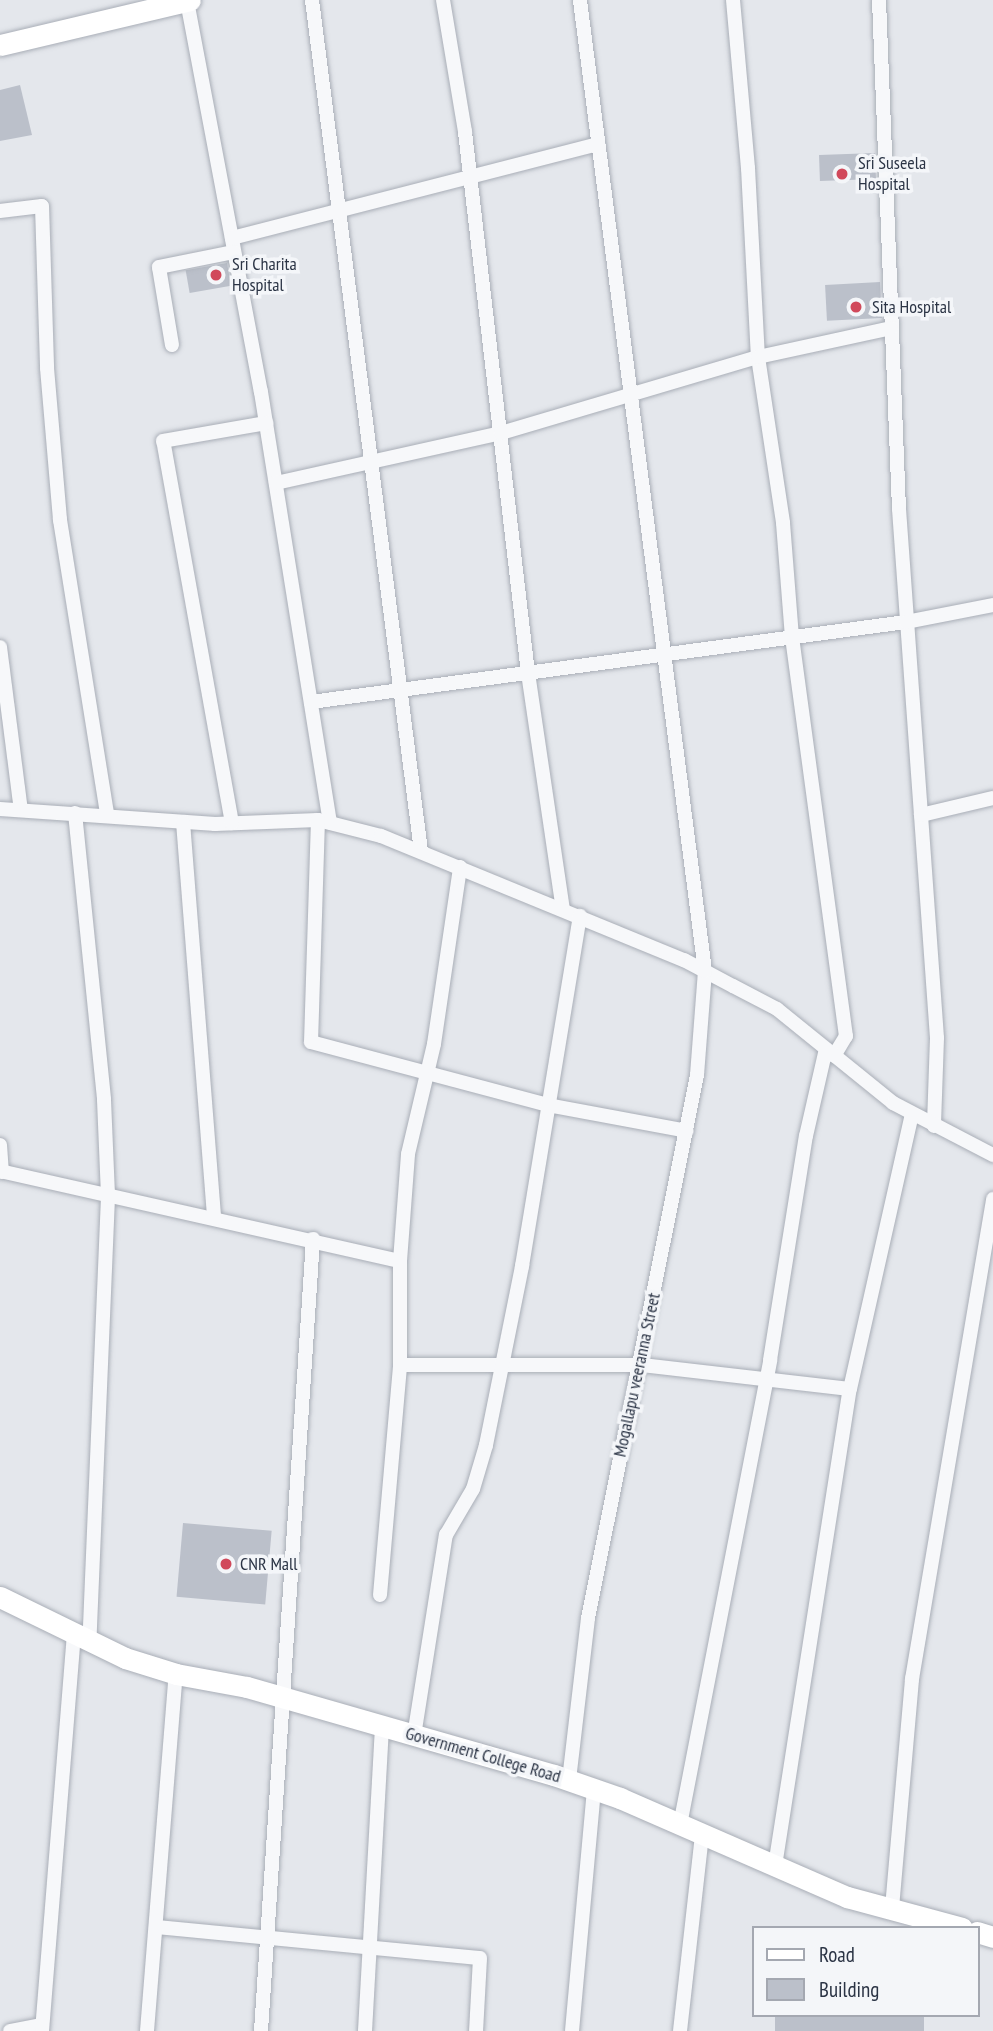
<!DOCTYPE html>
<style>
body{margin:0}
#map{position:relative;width:993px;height:2031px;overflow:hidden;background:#e4e7ec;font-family:"PT Sans Narrow",sans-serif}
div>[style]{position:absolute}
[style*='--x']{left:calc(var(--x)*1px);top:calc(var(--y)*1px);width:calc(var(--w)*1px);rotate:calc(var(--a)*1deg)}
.building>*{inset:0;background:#bbc0ca;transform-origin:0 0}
.roads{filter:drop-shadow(0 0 2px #a9aeb7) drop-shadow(0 0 2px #a9aeb7)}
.minor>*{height:14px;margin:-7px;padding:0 7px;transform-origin:7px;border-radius:7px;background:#f7f8fa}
.secondary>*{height:21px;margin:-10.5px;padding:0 10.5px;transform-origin:10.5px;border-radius:10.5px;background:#fff}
.dots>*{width:19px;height:19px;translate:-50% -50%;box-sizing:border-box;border:4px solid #f4f6f9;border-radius:50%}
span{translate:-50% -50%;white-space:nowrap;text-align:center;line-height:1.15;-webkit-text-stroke:7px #f4f6f9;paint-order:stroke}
.poi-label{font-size:18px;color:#2b3445}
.left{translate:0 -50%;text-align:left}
.street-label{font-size:18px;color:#2b3445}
.legend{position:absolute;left:752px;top:1926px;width:228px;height:91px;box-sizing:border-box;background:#f4f6f9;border:2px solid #a4a8b1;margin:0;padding:9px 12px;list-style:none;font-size:21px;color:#2b3445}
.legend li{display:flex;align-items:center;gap:14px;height:35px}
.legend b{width:35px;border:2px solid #a4a8b1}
</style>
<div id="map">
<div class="building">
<div style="clip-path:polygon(20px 85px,32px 135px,0 141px,0 90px)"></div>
<div style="left:875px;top:153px;width:26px;height:56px;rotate:88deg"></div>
<div style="left:227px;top:263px;width:23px;height:42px;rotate:80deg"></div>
<div style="left:880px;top:282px;width:36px;height:55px;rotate:87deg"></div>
<div style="left:183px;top:1523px;width:89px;height:74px;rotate:5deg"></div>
<div style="left:775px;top:2015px;width:149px;height:16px"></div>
</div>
<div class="roads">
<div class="minor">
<div style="--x:312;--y:0;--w:858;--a:82.7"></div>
<div style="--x:443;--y:0;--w:134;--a:80.5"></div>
<div style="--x:465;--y:132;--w:545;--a:83.36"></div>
<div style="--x:528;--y:673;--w:239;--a:81.6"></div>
<div style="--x:733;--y:0;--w:169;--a:84.9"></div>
<div style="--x:748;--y:168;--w:189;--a:87"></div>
<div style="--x:758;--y:357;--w:168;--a:81.4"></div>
<div style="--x:783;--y:523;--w:114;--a:85.5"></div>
<div style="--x:792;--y:637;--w:403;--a:82.3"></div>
<div style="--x:846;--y:1036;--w:23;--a:121"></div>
<div style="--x:879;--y:0;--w:509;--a:87.75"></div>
<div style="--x:899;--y:509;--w:530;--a:85.89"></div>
<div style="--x:937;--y:1038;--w:88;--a:92"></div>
<div style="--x:187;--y:1;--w:398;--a:79.3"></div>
<div style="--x:261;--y:392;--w:436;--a:80.9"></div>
<div style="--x:0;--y:211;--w:42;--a:-6.8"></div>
<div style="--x:42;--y:206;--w:162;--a:88.2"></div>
<div style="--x:47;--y:368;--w:153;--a:85.1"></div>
<div style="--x:60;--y:520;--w:299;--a:80.9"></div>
<div style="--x:232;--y:238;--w:378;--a:-14.4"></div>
<div style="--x:172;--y:345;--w:79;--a:-99.5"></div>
<div style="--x:159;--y:267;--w:76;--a:-11.3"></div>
<div style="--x:276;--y:483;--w:230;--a:-12.5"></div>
<div style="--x:501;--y:433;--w:268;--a:-16.5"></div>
<div style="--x:758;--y:357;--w:136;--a:-12.3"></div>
<div style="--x:0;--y:647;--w:164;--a:82.7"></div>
<div style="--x:311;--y:702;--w:600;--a:-7.66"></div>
<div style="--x:906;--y:622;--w:89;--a:-11.1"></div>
<div style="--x:0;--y:809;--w:216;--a:4"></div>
<div style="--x:215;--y:824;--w:103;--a:-2.2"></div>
<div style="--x:318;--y:820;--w:65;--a:14.3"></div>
<div style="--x:381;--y:836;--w:327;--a:22.3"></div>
<div style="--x:684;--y:960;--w:55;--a:28"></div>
<div style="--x:733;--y:986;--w:50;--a:27.6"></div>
<div style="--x:777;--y:1009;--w:149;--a:39"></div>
<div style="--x:893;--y:1103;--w:113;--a:27.5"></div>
<div style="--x:75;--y:813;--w:288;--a:84.2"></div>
<div style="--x:104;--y:1100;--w:97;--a:87.6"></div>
<div style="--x:108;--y:1197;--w:446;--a:92.4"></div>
<div style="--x:921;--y:815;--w:74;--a:-13.3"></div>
<div style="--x:318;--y:820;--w:222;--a:91.8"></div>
<div style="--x:311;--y:1042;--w:244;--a:14.9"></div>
<div style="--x:547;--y:1105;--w:142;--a:10.5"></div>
<div style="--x:183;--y:822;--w:397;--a:85.5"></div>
<div style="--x:232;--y:823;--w:388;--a:-100.2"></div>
<div style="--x:163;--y:441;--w:105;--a:-9.9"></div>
<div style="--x:0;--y:1145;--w:27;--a:86"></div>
<div style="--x:0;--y:1171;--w:410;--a:12.7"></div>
<div style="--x:400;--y:1365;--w:242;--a:0"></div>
<div style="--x:642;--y:1365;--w:209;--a:6.6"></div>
<div style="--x:380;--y:1595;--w:231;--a:-85"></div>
<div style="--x:400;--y:1365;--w:104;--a:-90"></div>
<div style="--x:400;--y:1261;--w:107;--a:-85.7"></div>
<div style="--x:408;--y:1154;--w:113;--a:-76.7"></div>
<div style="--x:434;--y:1044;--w:179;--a:-81.6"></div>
<div style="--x:414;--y:1736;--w:204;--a:-81"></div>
<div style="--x:446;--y:1535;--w:53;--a:-59.6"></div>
<div style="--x:473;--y:1489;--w:46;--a:-73.5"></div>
<div style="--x:486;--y:1445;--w:183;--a:-78.6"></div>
<div style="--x:522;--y:1266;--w:355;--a:-80.6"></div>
<div style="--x:569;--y:1780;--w:163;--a:-83.3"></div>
<div style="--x:588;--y:1618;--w:554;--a:-78.65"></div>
<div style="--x:697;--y:1075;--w:104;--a:-85.6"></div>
<div style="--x:705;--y:971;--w:979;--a:-97.34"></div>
<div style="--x:680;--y:1825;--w:474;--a:-79"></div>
<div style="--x:770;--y:1360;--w:227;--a:-80.9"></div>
<div style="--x:806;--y:1136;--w:89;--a:-77.1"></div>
<div style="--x:775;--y:1866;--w:483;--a:-81.1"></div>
<div style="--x:850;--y:1389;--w:282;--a:-77.3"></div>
<div style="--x:892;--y:1908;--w:230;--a:-85"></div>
<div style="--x:912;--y:1679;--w:487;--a:-80.4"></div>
<div style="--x:156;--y:1927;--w:325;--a:5.5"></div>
<div style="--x:480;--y:1958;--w:73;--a:93.1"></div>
<div style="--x:10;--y:2031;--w:31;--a:-11"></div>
<div style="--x:42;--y:2031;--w:396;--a:-85.4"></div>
<div style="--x:147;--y:2031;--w:358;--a:-85.4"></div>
<div style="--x:261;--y:2031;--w:794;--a:-86.24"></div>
<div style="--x:365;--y:2031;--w:304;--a:-86.8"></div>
<div style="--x:572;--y:2031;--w:243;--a:-84.8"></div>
<div style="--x:680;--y:2031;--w:198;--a:-83.6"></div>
</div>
<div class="secondary">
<div style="--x:0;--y:45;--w:195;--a:-13.3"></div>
<div style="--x:0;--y:1597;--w:139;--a:26"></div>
<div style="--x:125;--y:1658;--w:53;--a:17.4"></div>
<div style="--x:176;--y:1674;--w:72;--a:10.4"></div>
<div style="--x:247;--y:1687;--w:319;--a:16"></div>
<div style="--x:554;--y:1775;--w:70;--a:19.2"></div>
<div style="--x:620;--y:1798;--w:248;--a:23.6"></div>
<div style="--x:847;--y:1897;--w:119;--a:15.1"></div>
<div style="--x:977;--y:1932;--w:17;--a:17"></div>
</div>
</div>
<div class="dots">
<div style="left:842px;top:174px;background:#d1495b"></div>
<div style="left:216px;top:275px;background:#d1495b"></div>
<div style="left:856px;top:307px;background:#d1495b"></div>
<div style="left:226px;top:1564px;background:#d1495b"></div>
</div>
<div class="poi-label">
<span class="left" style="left:858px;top:174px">Sri Suseela<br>Hospital</span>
<span class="left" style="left:232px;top:275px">Sri Charita<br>Hospital</span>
<span class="left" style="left:872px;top:307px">Sita Hospital</span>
<span class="left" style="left:240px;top:1564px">CNR Mall</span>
</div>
<div class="street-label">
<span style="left:637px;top:1375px;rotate:-78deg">Mogallapu veeranna Street</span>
<span style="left:483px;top:1755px;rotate:16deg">Government College Road</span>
</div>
<ul class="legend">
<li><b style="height:9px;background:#fff"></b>Road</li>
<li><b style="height:19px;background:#bbc0ca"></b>Building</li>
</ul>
</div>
